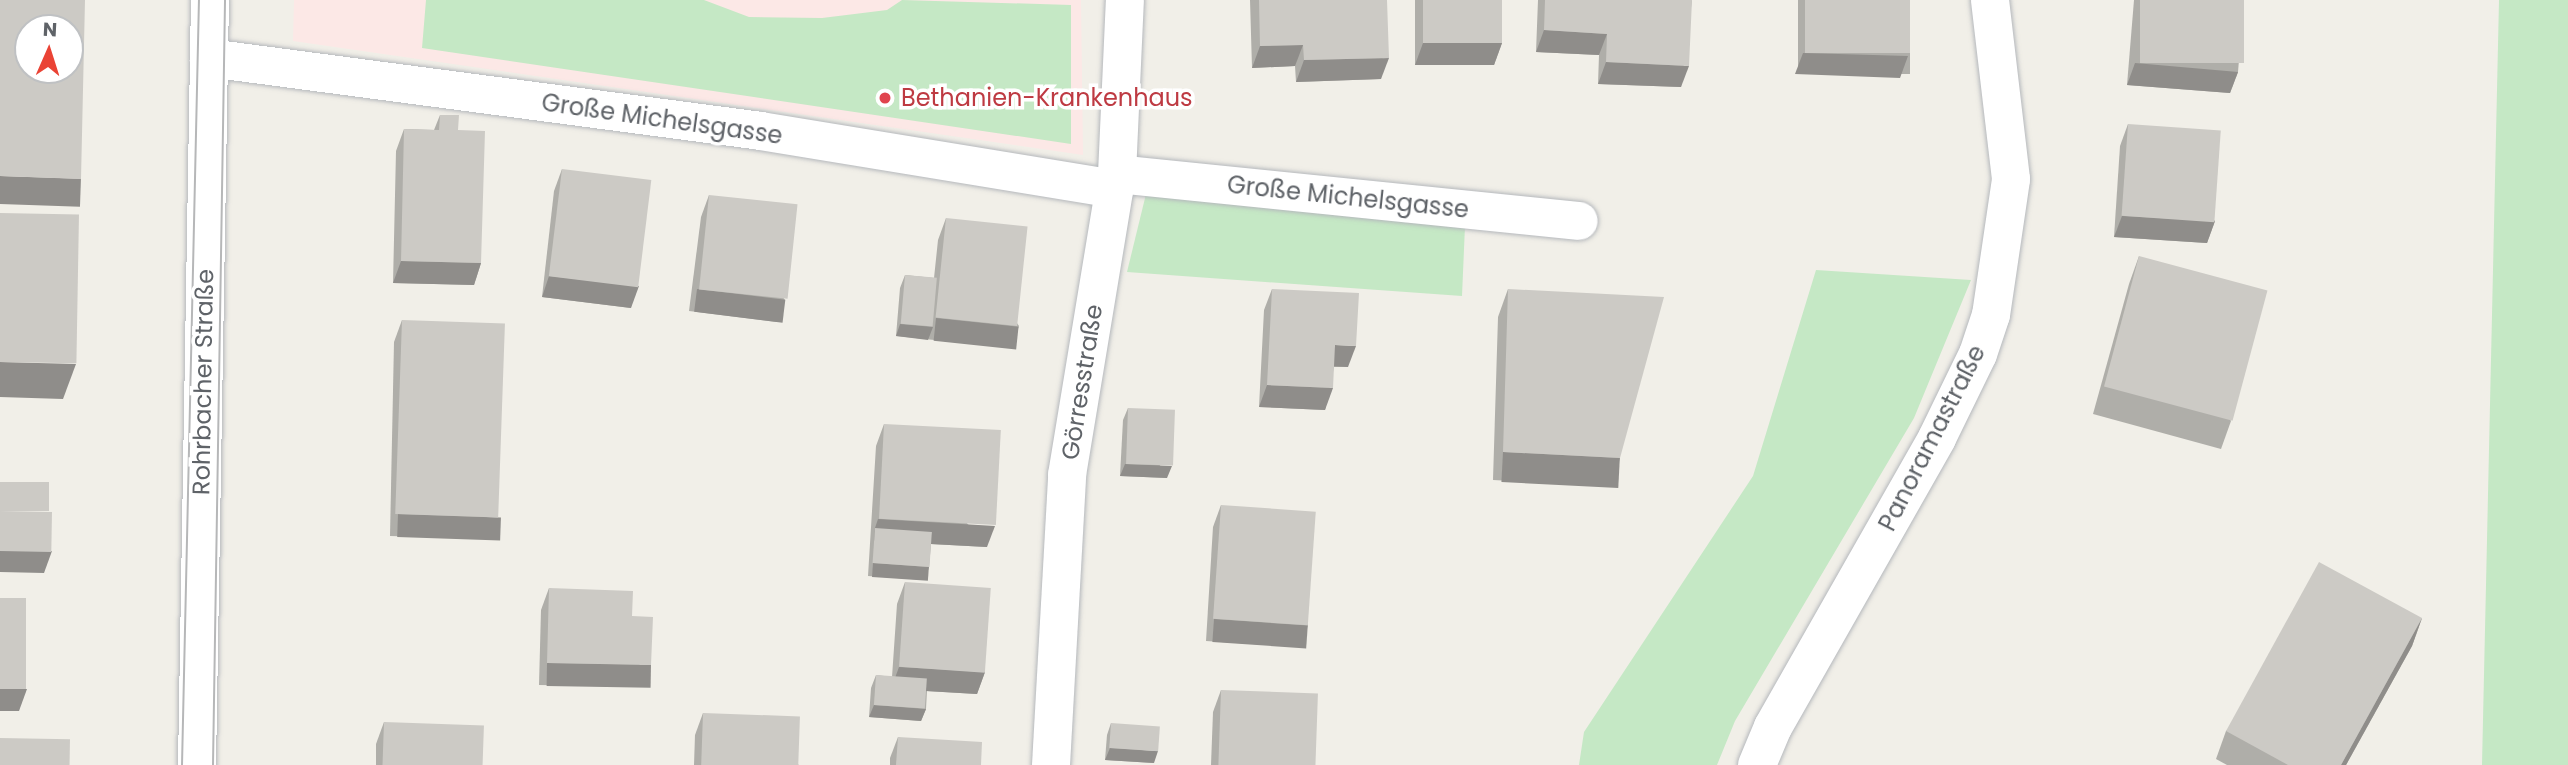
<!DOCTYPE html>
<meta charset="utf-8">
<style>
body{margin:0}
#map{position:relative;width:2568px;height:765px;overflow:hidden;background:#f1efe8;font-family:Poppins,sans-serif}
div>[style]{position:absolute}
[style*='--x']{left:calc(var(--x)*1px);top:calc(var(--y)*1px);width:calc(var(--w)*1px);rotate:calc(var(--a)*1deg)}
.medical>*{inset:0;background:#fce8e6}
.green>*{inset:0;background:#c5e8c5}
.roads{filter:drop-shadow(0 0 2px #b5b8bc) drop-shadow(0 0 2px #b5b8bc)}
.street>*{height:38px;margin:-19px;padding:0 19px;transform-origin:19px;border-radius:19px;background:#fff}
.secondary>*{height:38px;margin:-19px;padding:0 19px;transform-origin:19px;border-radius:19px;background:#fff}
.tram>*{height:2px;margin:-1px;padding:0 1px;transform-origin:1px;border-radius:1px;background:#b6b7b8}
.wall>*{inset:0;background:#afaea9;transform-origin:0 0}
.shaded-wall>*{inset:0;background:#8f8d8a;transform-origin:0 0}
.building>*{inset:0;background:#cccac5;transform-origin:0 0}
.dots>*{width:19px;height:19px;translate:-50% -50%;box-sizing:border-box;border:4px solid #fff;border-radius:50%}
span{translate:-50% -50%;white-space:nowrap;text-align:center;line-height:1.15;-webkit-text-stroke:7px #fff;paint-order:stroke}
.health-label{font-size:24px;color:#be3a42}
.left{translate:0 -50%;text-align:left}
.street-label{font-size:24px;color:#5f6368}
.north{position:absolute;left:14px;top:14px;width:70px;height:70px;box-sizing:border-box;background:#fff;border:2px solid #bfc1c3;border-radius:50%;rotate:3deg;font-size:19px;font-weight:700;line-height:28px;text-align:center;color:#5f6368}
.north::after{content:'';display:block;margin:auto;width:24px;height:32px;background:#ea4335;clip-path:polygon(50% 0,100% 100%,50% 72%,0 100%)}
</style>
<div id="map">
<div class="medical">
<div style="clip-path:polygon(294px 0,1081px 0,1083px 155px,293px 41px)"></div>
</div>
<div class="green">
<div style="clip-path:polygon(426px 0,704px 0,749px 17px,822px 18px,887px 10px,902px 0,1071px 5px,1071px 144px,422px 48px)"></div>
<div style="clip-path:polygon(2499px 0,2568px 0,2568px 765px,2482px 765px)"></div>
<div style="clip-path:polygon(1146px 194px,1465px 226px,1462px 296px,1127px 272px)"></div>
<div style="clip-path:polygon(1816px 270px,1971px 280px,1914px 418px,1735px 721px,1717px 765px,1579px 765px,1584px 732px,1753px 476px)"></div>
</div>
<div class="roads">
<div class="street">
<div style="--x:209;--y:58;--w:557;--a:7.53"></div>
<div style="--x:761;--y:131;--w:358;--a:9.3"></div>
<div style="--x:1117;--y:174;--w:464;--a:5.8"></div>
<div style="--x:1051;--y:765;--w:290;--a:-86.8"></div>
<div style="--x:1067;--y:475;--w:305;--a:-80.6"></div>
<div style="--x:1117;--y:174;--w:174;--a:-87.4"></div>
<div style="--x:1757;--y:765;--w:41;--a:-67.2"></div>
<div style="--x:1773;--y:727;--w:332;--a:-60.4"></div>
<div style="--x:1937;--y:438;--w:93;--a:-64"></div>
<div style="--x:1978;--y:354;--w:41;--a:-71.6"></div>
<div style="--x:1991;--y:315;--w:137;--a:-81.6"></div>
<div style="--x:2011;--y:179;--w:180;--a:-96.7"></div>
</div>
<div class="secondary">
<div style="--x:197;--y:765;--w:765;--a:-89.03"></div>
</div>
</div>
<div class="tram">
<div style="--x:182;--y:765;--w:765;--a:-88.73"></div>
<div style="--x:213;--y:765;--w:765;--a:-89.1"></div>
</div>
<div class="wall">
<div style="clip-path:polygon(1250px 0,1387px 0,1381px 79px,1296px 82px,1295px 66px,1252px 68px)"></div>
<div style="clip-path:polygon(1415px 0,1502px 0,1502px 43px,1494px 65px,1415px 65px)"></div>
<div style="clip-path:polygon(1538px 0,1692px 0,1681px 87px,1598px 84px,1599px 55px,1536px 52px)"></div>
<div style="left:1798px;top:0;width:112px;height:74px"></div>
<div style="clip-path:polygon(2134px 0,2244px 0,2238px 72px,2230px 93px,2127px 85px)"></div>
<div style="clip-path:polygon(440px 115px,458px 130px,481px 263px,474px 285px,393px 283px,396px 151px,404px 129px,434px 130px)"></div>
<div style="clip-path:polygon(2128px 124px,2215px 221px,2207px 243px,2114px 237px,2120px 146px)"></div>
<div style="clip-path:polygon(562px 169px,631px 308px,542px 297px,554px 191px)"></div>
<div style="clip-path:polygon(709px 195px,785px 300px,777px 322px,689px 311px,701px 217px)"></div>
<div style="clip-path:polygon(946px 218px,1019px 326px,1011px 348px,896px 336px,900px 288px,905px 275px,934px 278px,938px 240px)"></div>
<div style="clip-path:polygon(2139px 256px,2231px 421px,2221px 449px,2093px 414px,2129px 284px)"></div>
<div style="clip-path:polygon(1272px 289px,1348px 367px,1334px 367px,1325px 410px,1259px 407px,1264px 310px)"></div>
<div style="clip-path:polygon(1508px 289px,1620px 458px,1610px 486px,1493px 480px,1498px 317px)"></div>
<div style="clip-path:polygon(402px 320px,493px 539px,390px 536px,394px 342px)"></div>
<div style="clip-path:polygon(1128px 408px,1167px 478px,1120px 476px,1123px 420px)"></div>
<div style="clip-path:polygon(884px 424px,987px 547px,931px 544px,929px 567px,925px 580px,868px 576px,876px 446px)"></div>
<div style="clip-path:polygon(1221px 505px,1308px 625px,1300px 647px,1206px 641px,1213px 527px)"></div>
<div style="clip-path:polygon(905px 582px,985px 672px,977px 694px,927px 691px,926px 709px,921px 721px,869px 717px,871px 688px,876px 675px,892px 677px,897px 604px)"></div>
<div style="clip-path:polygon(549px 588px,632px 616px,643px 687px,539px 685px,541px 610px)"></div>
<div style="clip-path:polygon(2422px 618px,2412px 646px,2346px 765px,2227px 765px,2216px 759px,2226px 731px)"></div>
<div style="clip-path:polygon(1221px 690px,1315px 765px,1211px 765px,1213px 712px)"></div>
<div style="clip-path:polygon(703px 713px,799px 765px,694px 765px,695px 735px)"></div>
<div style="clip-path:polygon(384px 722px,482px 765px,376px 765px,376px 744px)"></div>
<div style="clip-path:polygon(1111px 723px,1154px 763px,1105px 760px,1107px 735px)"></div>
<div style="clip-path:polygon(898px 737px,981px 765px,890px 765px,890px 758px)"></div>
</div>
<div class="shaded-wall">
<div style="clip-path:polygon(1544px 30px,1607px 34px,1599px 55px,1536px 52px)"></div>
<div style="clip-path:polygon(1423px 43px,1502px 43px,1494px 65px,1415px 65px)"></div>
<div style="clip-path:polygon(1303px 45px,1295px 66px,1252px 68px,1260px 46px)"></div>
<div style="clip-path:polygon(1803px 53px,1908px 56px,1900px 78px,1795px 74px)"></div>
<div style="clip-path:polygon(1389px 58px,1381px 79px,1296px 82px,1304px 60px)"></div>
<div style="clip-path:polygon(1606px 62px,1689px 66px,1681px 87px,1598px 84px)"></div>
<div style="clip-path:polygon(2135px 63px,2238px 72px,2230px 93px,2127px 85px)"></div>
<div style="left:0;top:176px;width:81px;height:28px;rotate:2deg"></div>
<div style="clip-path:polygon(2122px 216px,2215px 221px,2207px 243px,2114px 237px)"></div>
<div style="clip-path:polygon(401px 261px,481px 263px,474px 285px,393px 283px)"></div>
<div style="clip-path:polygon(549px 276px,639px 286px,631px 308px,542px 297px)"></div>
<div style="left:697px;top:289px;width:89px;height:23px;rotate:7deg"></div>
<div style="left:936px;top:318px;width:83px;height:23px;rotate:6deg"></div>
<div style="clip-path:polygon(900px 324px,933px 327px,928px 340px,896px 336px)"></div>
<div style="clip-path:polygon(1335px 345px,1356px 346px,1348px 367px,1328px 366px)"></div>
<div style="clip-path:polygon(0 362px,76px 364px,63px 399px,0 397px)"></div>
<div style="clip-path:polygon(1267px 385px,1333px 388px,1325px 410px,1259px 407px)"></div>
<div style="left:1503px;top:452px;width:117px;height:30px;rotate:3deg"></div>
<div style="clip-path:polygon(1125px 464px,1172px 466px,1167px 478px,1120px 476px)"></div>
<div style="left:398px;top:514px;width:103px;height:23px;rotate:2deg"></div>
<div style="clip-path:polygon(878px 519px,995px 526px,987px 547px,874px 541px,875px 528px)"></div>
<div style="clip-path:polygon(0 551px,52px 551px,44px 573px,0 572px)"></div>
<div style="left:873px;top:563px;width:56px;height:14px;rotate:4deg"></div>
<div style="clip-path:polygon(2422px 618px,2412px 646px,2346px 765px,2341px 765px)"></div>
<div style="left:1214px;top:619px;width:94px;height:23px;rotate:4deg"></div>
<div style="left:547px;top:663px;width:104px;height:23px;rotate:1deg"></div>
<div style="clip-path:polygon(899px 667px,985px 672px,977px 694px,891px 689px)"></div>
<div style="clip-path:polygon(0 689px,27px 689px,19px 711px,0 711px)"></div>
<div style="clip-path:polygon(874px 705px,926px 709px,921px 721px,869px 717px)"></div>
<div style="clip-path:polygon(1110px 748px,1158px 751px,1154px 763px,1105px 760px)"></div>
</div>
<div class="building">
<div style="clip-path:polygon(evenodd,0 0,85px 0,81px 179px,0 176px,0 0,28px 28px,70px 28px,70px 70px,28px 70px,28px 28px)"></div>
<div style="clip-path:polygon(1259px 0,1387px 0,1389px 58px,1304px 60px,1303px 45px,1260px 46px)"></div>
<div style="left:1423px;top:0;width:79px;height:43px"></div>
<div style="clip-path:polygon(1545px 0,1692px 0,1689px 66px,1606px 62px,1607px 34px,1544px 30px)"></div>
<div style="left:1805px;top:0;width:105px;height:53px"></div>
<div style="left:2140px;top:0;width:104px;height:63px"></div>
<div style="clip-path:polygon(440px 115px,459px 115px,458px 130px,485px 131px,481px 263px,401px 261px,404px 129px,439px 130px)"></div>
<div style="left:2128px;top:124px;width:93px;height:92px;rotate:4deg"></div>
<div style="left:562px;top:169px;width:90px;height:108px;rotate:7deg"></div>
<div style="left:709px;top:195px;width:89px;height:95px;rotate:6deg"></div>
<div style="left:0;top:213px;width:79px;height:149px;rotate:1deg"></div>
<div style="left:946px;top:218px;width:82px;height:100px;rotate:6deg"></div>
<div style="left:2139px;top:256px;width:133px;height:135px;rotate:15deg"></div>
<div style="left:905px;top:275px;width:32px;height:49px;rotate:5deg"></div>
<div style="clip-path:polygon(1272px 289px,1359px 293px,1356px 346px,1335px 345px,1333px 388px,1267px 385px)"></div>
<div style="clip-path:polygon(1508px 289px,1664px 297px,1620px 458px,1503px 452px)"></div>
<div style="left:402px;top:320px;width:103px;height:194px;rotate:2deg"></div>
<div style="left:1128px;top:408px;width:47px;height:56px;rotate:2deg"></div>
<div style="left:884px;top:424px;width:117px;height:95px;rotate:3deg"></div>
<div style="left:0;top:482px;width:49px;height:29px"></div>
<div style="left:1221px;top:505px;width:95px;height:114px;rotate:4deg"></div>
<div style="left:0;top:511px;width:52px;height:40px;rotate:1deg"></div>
<div style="left:875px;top:528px;width:57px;height:35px;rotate:4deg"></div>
<div style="clip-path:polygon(2319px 562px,2422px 618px,2341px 765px,2288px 765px,2226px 731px)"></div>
<div style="left:905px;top:582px;width:86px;height:85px;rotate:4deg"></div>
<div style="clip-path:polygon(549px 588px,633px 591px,632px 616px,653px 617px,651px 665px,547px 663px)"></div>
<div style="left:0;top:598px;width:26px;height:91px"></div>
<div style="left:876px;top:675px;width:51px;height:30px;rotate:4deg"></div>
<div style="left:1221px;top:690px;width:97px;height:75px;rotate:2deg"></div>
<div style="left:703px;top:713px;width:97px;height:52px;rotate:2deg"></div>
<div style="left:384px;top:722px;width:100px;height:43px;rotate:2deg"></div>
<div style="left:1111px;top:723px;width:49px;height:25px;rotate:4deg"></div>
<div style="clip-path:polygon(898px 737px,982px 742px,981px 765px,896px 765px)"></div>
<div style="left:0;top:738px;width:70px;height:27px;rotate:1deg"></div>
</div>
<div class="dots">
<div style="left:885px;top:98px;background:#e0444e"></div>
</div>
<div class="health-label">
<span class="left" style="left:901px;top:98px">Bethanien-Krankenhaus</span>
</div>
<div class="street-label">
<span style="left:662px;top:119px;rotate:8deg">Große Michelsgasse</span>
<span style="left:1348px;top:197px;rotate:6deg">Große Michelsgasse</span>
<span style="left:203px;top:382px;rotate:-89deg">Rohrbacher Straße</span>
<span style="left:1082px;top:382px;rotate:-81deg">Görresstraße</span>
<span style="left:1932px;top:438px;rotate:-63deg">Panoramastraße</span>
</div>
<div class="north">N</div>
</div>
